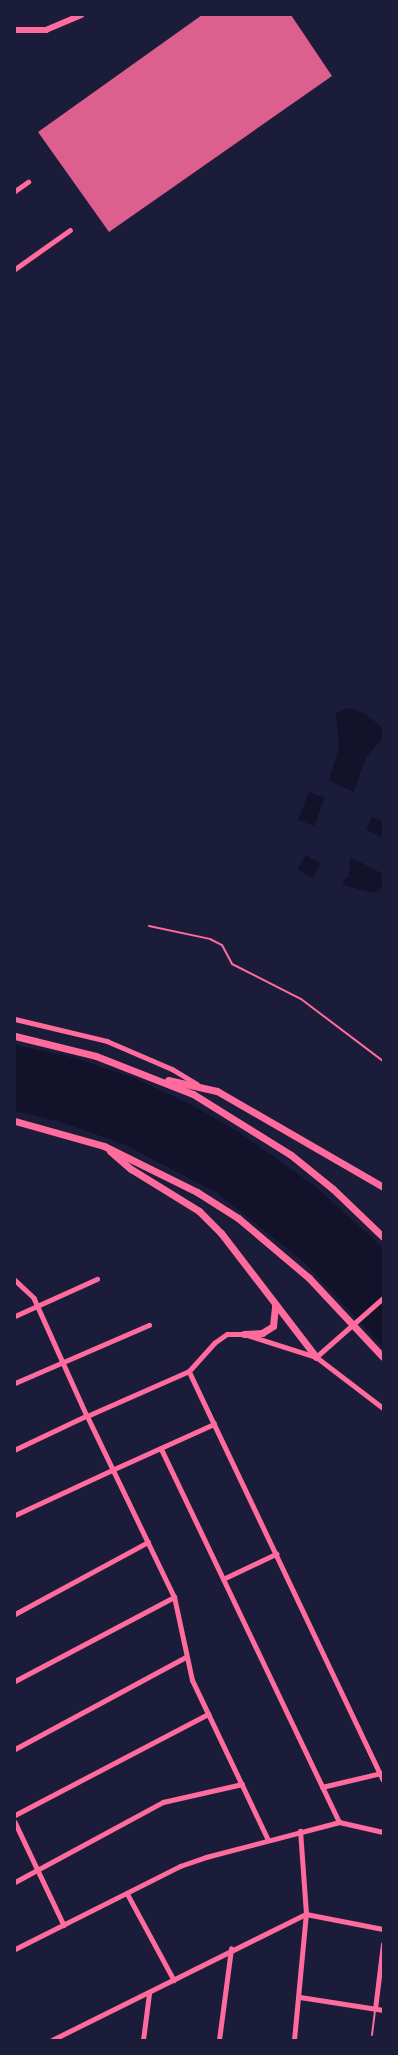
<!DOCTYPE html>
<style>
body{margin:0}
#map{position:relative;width:398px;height:2055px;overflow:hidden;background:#1b1b3a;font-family:Arial,sans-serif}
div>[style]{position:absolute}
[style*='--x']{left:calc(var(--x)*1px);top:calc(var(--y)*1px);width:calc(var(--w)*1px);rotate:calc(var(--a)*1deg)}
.water>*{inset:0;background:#12122b;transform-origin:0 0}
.building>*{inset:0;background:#dd5f8e}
.service>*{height:2px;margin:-1px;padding:0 1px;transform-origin:1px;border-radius:1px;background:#ff6b9d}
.minor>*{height:4.5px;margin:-2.25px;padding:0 2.25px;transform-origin:2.25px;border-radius:2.25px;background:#ff6b9d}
.tertiary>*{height:5px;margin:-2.5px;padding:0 2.5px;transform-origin:2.5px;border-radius:2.5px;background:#ff6b9d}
.secondary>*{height:5.5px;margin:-2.75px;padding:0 2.75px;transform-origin:2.75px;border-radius:2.75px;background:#ff6b9d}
.trunk>*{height:7px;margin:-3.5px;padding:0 3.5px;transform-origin:3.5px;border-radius:3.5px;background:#ff6b9d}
span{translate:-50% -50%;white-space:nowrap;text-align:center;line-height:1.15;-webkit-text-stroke:4.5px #1b1b3a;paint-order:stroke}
.frame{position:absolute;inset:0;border:16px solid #1b1b3a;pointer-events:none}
</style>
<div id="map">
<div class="water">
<div style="clip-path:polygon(349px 708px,363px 712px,383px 728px,383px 738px,366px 757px,354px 792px,329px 781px,339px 747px,336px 713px)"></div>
<div style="left:309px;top:792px;width:17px;height:30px;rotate:21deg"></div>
<div style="clip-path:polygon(372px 817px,383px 822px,383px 838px,366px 830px)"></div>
<div style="left:306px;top:855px;width:17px;height:17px;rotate:31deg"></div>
<div style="clip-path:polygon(350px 857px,383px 874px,383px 885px,378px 891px,373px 893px,344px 885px,343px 881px,349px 876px)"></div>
<div style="clip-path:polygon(15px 1045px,75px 1058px,136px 1079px,192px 1105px,240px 1133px,315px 1186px,383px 1248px,383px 1347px,304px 1262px,216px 1192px,123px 1144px,58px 1121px,15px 1111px)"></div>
</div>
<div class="building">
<div style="clip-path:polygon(202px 15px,291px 15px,332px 76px,109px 232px,38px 132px)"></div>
</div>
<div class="service">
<div style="--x:149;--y:926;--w:62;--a:12"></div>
<div style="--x:210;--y:939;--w:13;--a:27"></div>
<div style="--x:222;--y:945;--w:21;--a:62"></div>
<div style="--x:232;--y:964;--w:77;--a:26.9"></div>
<div style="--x:301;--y:999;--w:103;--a:37.1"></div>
<div style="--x:372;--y:2035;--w:25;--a:-83"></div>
</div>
<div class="minor">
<div style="--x:15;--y:191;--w:16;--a:-35"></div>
<div style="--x:15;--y:269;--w:67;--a:-35.3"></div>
<div style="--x:15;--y:1019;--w:95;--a:13.4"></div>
<div style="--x:107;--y:1041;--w:71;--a:23.3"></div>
<div style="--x:172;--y:1069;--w:29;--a:31"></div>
<div style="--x:15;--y:1280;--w:26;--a:43"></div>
<div style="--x:34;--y:1298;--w:129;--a:65.8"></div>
<div style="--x:87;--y:1416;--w:80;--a:154.7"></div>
<div style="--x:15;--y:1316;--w:90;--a:-24.3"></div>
<div style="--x:189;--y:1371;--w:452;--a:64.6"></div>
<div style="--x:15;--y:1383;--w:146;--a:-23.4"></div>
<div style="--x:161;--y:1448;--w:414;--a:64.5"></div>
<div style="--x:112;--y:1470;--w:112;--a:-24.3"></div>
<div style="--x:223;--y:1579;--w:59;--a:-25.3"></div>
<div style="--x:15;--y:1614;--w:151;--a:-28.4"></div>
<div style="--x:15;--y:1681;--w:180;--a:-27.8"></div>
<div style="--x:15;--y:1749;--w:194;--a:-28.3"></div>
<div style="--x:322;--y:1787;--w:61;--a:-13.3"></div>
<div style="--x:15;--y:1815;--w:218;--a:-27.6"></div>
<div style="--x:15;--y:1822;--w:114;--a:64.6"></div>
<div style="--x:15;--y:1882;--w:168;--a:-28.4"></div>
<div style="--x:163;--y:1802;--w:81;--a:-12.8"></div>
<div style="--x:127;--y:1893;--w:99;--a:61.6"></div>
<div style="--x:300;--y:1997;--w:84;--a:8.9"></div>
<div style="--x:375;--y:2009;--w:65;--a:-83"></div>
<div style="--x:52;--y:2040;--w:284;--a:-26.4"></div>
<div style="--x:306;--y:1914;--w:78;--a:11"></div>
<div style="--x:143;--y:2040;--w:46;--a:-82.6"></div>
<div style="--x:219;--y:2040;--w:92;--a:-82.5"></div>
<div style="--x:294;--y:2040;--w:127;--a:-84.6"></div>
<div style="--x:306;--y:1914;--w:83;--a:-94.1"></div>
</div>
<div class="tertiary">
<div style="--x:316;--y:1357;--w:84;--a:37.3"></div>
<div style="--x:15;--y:1515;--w:107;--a:-24.9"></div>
<div style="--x:268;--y:1840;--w:177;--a:-115.4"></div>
<div style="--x:192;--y:1680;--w:85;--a:-102.2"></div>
<div style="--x:174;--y:1597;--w:201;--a:-115.7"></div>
<div style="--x:87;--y:1416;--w:111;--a:-23.8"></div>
<div style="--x:189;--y:1371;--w:38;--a:-48"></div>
<div style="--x:214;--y:1343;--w:16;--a:-35"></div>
<div style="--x:227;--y:1334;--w:17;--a:0"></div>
<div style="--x:244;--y:1334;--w:76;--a:17.7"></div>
<div style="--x:316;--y:1357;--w:89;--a:-41.4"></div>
<div style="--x:15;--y:1949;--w:185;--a:-26.7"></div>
<div style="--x:180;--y:1866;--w:28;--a:-19"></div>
<div style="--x:206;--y:1857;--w:138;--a:-14.7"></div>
<div style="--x:339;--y:1822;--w:45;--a:12.8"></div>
</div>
<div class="secondary">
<div style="--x:15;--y:30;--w:31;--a:0"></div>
<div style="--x:46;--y:30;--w:38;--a:-23"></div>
</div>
<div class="trunk">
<div style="--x:15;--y:1036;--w:83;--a:13.9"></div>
<div style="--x:96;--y:1056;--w:104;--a:21.4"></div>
<div style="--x:193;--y:1094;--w:115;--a:31.9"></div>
<div style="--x:291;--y:1155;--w:54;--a:39"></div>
<div style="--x:333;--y:1189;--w:69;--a:43.8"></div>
<div style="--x:168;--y:1080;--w:50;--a:12.7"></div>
<div style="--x:217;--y:1091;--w:192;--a:30"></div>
<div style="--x:15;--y:1121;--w:92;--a:15.7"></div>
<div style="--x:104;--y:1146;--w:104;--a:26.3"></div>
<div style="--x:197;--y:1192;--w:49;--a:32.4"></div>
<div style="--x:238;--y:1218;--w:93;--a:40.2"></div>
<div style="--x:309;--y:1278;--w:108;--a:46.9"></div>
<div style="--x:110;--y:1151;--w:28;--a:41"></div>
<div style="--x:131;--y:1169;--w:80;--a:31.7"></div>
<div style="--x:199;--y:1211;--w:31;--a:45"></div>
<div style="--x:221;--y:1233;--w:156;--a:52.5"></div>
<div style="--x:244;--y:1334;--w:18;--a:-3"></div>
<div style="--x:262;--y:1333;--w:13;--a:-32"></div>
<div style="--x:273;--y:1326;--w:20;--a:-84"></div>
</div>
<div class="frame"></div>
</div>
